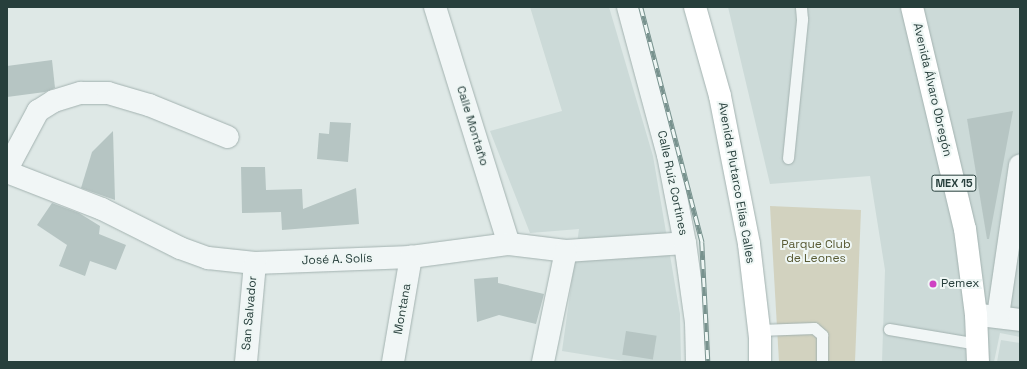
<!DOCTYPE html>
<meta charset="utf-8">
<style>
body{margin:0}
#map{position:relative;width:1027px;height:369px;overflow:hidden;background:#dee8e6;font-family:"Space Grotesk",sans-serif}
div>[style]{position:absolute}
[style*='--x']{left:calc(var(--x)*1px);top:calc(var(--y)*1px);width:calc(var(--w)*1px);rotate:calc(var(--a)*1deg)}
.built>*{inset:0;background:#ccdad8}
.green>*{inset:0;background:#d2d2bf}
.building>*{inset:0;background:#b6c5c3;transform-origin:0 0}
.roads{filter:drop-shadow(0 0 1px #a3b2b0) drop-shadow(0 0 1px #a3b2b0)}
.service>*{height:11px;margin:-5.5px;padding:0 5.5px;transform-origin:5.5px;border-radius:5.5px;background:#f1f6f6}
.minor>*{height:22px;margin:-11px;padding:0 11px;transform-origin:11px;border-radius:11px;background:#f1f6f6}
.tertiary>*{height:22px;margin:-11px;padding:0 11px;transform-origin:11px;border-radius:11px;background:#f1f6f6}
.trunk>*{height:22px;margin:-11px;padding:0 11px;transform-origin:11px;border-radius:11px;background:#fff}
.rail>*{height:4.5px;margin-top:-2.25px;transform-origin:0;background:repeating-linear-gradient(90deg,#eef6f4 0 9px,#78928e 0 18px);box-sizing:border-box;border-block:1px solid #78928e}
.dots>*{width:11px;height:11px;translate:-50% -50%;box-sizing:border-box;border:2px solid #eef6f4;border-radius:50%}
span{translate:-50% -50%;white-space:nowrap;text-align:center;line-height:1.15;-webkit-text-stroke:4px #eef6f4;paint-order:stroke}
.shield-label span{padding:1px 3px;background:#eef6f4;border:1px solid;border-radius:3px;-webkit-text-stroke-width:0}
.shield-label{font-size:11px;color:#273f3c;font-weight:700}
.street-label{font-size:12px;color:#273f3c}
.park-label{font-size:12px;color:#595b35}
.poi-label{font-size:12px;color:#273f3c}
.left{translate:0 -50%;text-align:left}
.frame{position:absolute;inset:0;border:8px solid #273f3c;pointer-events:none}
</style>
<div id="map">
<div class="built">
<div style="clip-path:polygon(530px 7px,609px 7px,653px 156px,680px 314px,681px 362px,630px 362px,562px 351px,579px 229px,530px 233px,490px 131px,562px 111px)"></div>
<div style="clip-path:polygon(728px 7px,1020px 7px,1020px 337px,1000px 333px,994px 362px,882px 362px,885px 270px,870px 176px,770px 184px)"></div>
<div style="clip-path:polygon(1001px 340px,1020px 343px,1020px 362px,997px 362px)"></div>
</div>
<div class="green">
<div style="clip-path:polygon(770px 206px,861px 210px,855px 362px,779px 362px)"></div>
</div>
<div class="building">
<div style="clip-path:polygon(52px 60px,55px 88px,45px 92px,7px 97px,7px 66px)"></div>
<div style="clip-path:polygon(1013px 111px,989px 239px,987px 239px,967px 119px)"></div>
<div style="clip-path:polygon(330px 122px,351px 123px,348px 162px,317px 159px,319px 133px,329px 134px)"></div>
<div style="clip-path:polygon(113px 131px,115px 200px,81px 188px,92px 152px)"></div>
<div style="clip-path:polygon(241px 167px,265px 167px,266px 190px,302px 189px,303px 209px,356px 188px,359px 224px,282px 230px,281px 212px,242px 213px)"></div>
<div style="clip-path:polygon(52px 203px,79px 213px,100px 226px,99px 234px,126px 245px,116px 270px,90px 261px,85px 276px,59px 266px,67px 245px,37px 225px)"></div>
<div style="clip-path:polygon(498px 277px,498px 283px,544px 294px,536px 324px,499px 315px,477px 322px,474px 279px)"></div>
<div style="left:626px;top:331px;width:31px;height:24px;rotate:9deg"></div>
</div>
<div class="roads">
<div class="service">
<div style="--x:788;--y:158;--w:140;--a:-84.2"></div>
<div style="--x:802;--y:19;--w:12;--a:-95"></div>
<div style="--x:889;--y:329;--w:90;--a:9.6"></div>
<div style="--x:759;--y:330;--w:55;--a:-2.1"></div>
<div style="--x:814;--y:328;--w:11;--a:41"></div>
<div style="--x:822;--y:335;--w:27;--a:90"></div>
</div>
<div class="minor">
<div style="--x:435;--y:7;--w:248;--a:72.7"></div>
<div style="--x:7;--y:169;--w:66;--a:-61.9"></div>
<div style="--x:38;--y:111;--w:19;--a:-32"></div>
<div style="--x:54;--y:101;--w:28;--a:-17"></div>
<div style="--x:81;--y:93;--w:27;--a:0"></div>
<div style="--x:108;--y:93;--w:43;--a:16.3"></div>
<div style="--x:149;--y:105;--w:85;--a:22.1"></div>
<div style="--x:7;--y:172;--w:102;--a:21.3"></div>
<div style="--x:102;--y:209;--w:87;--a:26.6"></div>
<div style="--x:180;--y:248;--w:30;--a:20"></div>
<div style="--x:208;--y:258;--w:47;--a:6.1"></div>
<div style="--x:255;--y:263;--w:156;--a:-2.2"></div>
<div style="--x:411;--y:257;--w:99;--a:-7.6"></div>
<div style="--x:509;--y:244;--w:57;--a:7"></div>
<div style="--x:566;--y:251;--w:119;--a:-3.8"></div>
<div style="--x:980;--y:315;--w:40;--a:7.1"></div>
<div style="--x:246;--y:362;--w:99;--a:-84.8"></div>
<div style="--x:393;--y:362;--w:107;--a:-80.3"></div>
<div style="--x:543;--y:362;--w:113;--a:-78.3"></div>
</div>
<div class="tertiary">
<div style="--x:628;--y:7;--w:153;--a:74.9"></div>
<div style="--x:668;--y:155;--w:90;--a:79.1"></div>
<div style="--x:685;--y:243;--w:80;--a:82.1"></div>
<div style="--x:696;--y:322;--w:40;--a:88.6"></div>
<div style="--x:998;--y:316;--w:152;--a:-81.7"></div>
</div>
<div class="trunk">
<div style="--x:695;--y:7;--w:92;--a:74.3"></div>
<div style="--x:720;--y:96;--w:151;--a:78.9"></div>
<div style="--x:749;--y:244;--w:95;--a:83.3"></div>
<div style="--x:760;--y:338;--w:24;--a:90"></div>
<div style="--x:912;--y:7;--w:228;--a:76.6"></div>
<div style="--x:965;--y:229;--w:87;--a:82.7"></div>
<div style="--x:976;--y:315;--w:47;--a:87.6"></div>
</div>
</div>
<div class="rail">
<div style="--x:641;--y:7;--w:243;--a:75.4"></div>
<div style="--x:702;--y:242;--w:120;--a:87.1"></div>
</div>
<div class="dots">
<div style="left:933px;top:284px;background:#cf42c3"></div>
</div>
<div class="shield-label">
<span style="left:954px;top:183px">MEX 15</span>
</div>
<div class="street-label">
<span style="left:932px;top:90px;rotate:77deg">Avenida Álvaro Obregón</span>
<span style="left:472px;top:126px;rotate:73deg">Calle Montaño</span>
<span style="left:672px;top:183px;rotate:78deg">Calle Ruíz Cortines</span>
<span style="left:736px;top:183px;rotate:80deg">Avenida Plutarco Elías Calles</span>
<span style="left:337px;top:260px;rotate:-2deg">José A. Solís</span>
<span style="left:403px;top:309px;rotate:-80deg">Montana</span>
<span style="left:250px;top:313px;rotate:-85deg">San Salvador</span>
</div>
<div class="park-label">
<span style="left:816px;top:252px">Parque Club<br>de Leones</span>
</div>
<div class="poi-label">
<span class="left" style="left:941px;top:284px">Pemex</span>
</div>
<div class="frame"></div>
</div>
